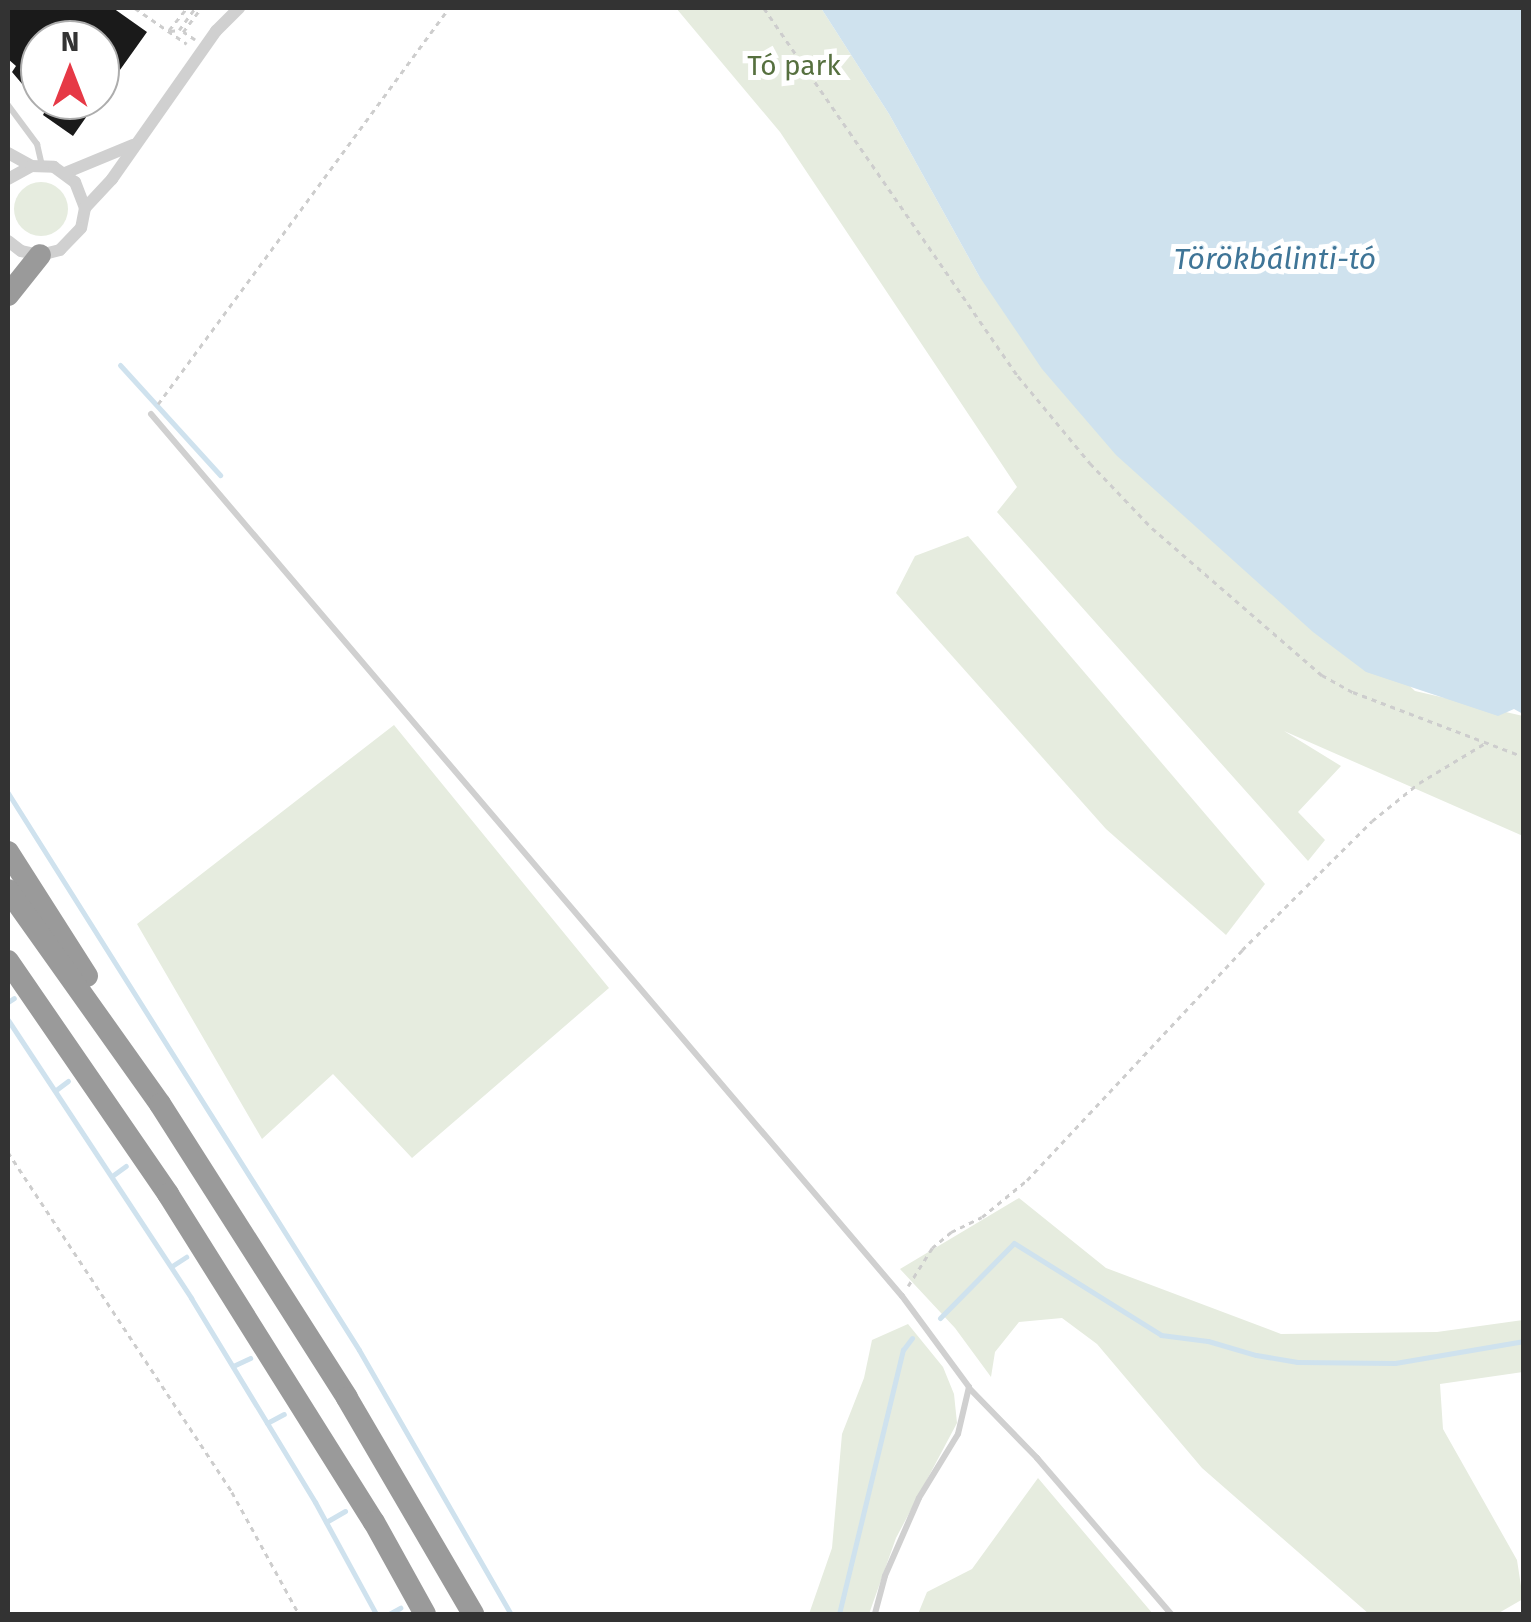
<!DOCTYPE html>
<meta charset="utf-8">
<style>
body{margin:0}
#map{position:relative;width:1531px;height:1622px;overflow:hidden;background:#fff;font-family:"Fira Sans",sans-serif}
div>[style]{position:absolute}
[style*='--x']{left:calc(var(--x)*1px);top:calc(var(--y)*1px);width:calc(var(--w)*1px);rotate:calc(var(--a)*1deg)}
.green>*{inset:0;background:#e6ecdf}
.round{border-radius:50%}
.water>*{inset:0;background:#cfe2ee}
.stream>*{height:5px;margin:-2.5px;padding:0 2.5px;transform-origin:2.5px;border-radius:2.5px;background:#cfe2ee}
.building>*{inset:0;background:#1a1a1a}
.path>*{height:2.5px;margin-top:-1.25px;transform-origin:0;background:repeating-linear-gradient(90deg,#cdcdcd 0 5px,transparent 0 10px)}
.lane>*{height:6px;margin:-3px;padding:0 3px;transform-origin:3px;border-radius:3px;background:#d0d0d0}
.street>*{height:12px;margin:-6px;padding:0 6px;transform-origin:6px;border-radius:6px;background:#d0d0d0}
.highway>*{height:22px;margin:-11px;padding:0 11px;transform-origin:11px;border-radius:11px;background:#9a9a9a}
span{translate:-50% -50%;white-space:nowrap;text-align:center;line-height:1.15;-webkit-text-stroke:10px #fff;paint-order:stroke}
.park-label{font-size:28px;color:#56703f}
.water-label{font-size:30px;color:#3f7597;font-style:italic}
.frame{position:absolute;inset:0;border:10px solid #333;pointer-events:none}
.north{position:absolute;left:20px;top:20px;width:100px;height:100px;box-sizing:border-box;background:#fff;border:2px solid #adadad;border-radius:50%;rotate:0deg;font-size:28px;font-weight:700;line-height:40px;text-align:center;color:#333}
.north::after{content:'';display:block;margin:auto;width:35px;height:45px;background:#e63946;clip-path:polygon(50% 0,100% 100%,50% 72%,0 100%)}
</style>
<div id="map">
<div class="green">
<div style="clip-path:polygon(676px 8px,821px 8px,889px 114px,979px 276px,1415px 691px,1523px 716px,1523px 836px,1284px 731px,1341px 766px,1298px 812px,1325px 840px,1308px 861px,997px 512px,1017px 487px,780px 132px)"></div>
<div class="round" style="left:14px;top:182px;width:54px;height:54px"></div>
<div style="clip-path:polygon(968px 536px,1265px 884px,1226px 935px,1106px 829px,896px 593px,915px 556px)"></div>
<div style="clip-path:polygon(394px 725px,609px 988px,412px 1158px,333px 1074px,262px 1139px,137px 924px)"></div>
<div style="clip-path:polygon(1019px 1198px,1106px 1268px,1281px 1334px,1437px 1332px,1523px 1320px,1523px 1372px,1440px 1384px,1443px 1429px,1517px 1560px,1523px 1599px,1497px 1614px,1369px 1614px,1202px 1468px,1097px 1344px,1062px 1318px,1019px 1322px,995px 1352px,991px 1377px,955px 1328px,900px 1269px)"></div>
<div style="clip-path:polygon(908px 1324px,943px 1367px,954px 1394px,957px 1423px,896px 1538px,869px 1614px,809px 1614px,832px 1548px,842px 1434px,864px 1378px,872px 1340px)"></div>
<div style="clip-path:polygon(1038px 1478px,1153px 1614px,918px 1614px,927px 1592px,972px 1569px)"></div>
</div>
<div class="water">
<div style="clip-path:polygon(821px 8px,1523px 8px,1523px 714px,1514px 709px,1498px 716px,1366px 672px,1313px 632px,1116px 455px,1042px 369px,979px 276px,889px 114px)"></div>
</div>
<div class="stream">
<div style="--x:120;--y:365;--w:149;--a:47.7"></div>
<div style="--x:8;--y:793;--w:658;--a:57.78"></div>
<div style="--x:359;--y:1350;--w:305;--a:60.1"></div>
<div style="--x:8;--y:1002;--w:7;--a:-34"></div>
<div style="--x:8;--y:1020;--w:333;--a:56.6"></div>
<div style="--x:191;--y:1298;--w:239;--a:58.7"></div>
<div style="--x:315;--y:1502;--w:128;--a:61.4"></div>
<div style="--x:56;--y:1090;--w:15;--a:-37"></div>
<div style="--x:112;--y:1176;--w:17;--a:-36"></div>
<div style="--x:172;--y:1266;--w:17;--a:-33"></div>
<div style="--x:940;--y:1318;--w:105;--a:-45.4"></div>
<div style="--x:1014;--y:1243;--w:173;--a:32"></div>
<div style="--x:1161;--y:1335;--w:47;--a:7.3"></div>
<div style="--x:1208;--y:1341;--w:50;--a:16.3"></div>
<div style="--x:1256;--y:1355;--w:42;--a:9.7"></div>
<div style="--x:1297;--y:1362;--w:98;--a:0.6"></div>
<div style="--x:1395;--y:1363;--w:131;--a:-9.7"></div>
<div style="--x:233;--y:1366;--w:19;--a:-25"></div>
<div style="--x:267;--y:1423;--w:19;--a:-28"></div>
<div style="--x:326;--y:1522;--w:22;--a:-30"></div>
<div style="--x:389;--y:1614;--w:13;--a:-29"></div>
<div style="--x:839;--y:1614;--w:272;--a:-76.4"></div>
<div style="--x:903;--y:1350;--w:15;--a:-53"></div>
</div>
<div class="building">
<div style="clip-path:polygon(8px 8px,113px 8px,147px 32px,100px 98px,100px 40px,40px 40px,40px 100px,98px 100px,73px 136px,43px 115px,45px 111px,12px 72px,16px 66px,8px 59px)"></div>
</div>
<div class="path">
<div style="--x:135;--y:8;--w:63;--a:34.7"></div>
<div style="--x:764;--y:8;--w:447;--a:55.4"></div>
<div style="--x:1018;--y:376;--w:113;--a:50.4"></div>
<div style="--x:1090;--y:463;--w:90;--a:46.4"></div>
<div style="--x:1152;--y:528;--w:225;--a:40.9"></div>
<div style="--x:1322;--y:675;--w:35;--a:29"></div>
<div style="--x:1353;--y:692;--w:183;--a:20.8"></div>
<div style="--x:169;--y:30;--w:28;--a:-51"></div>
<div style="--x:170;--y:31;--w:9;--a:-6"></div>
<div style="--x:179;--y:30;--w:27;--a:-54"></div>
<div style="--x:195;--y:40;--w:14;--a:-146"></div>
<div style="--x:183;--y:32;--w:30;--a:-53"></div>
<div style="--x:158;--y:404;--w:491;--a:-53.7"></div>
<div style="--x:8;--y:1152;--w:407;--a:56.6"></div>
<div style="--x:232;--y:1492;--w:139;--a:61.2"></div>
<div style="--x:908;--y:1286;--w:45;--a:-57.7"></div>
<div style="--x:932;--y:1248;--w:25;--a:-40"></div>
<div style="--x:951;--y:1232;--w:34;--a:-26"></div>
<div style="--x:982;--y:1217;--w:58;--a:-39.4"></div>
<div style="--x:1027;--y:1180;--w:315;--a:-46.9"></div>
<div style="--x:1242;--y:950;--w:183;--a:-44.8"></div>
<div style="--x:1372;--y:821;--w:60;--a:-39"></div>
<div style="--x:1419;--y:783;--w:79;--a:-31.1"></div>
</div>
<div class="lane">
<div style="--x:8;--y:105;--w:49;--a:53.4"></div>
<div style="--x:37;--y:144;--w:22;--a:77"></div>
<div style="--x:151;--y:414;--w:1158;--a:49.59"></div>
<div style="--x:902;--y:1296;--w:113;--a:53.6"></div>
<div style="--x:969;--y:1387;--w:48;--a:103.2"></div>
<div style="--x:958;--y:1434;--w:75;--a:121.4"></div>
<div style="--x:919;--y:1498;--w:85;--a:113.6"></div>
<div style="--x:885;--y:1576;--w:39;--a:105"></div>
<div style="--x:969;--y:1388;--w:98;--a:45.8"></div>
<div style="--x:1037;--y:1458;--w:206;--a:49.3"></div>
</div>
<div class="street">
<div style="--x:8;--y:153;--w:26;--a:29"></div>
<div style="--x:65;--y:173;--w:74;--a:-22.4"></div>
<div style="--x:8;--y:179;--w:26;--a:-29"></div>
<div style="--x:31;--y:166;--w:23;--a:2"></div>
<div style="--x:54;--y:167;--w:26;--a:36"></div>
<div style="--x:75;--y:182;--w:28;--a:69"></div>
<div style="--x:85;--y:208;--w:20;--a:101"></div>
<div style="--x:81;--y:228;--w:30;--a:134"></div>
<div style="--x:60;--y:250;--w:21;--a:166"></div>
<div style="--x:40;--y:255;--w:19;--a:-168"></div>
<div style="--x:21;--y:251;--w:16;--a:-142"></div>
<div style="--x:85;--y:208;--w:40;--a:-47"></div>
<div style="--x:112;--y:179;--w:181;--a:-54.9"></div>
<div style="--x:216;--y:31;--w:33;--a:-45"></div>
</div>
<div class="highway">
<div style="--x:8;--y:295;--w:51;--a:-51.3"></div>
<div style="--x:8;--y:852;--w:147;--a:57.5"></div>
<div style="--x:8;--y:890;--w:262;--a:54.6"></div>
<div style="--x:160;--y:1104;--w:348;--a:57.5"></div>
<div style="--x:347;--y:1398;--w:250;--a:59.7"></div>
<div style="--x:8;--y:961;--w:283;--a:55.5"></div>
<div style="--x:168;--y:1194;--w:387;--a:57.9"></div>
<div style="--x:374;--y:1522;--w:105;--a:61"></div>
</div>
<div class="park-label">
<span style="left:794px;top:66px">Tó park</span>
</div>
<div class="water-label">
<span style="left:1275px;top:259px">Törökbálinti-tó</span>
</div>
<div class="frame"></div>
<div class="north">N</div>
</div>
